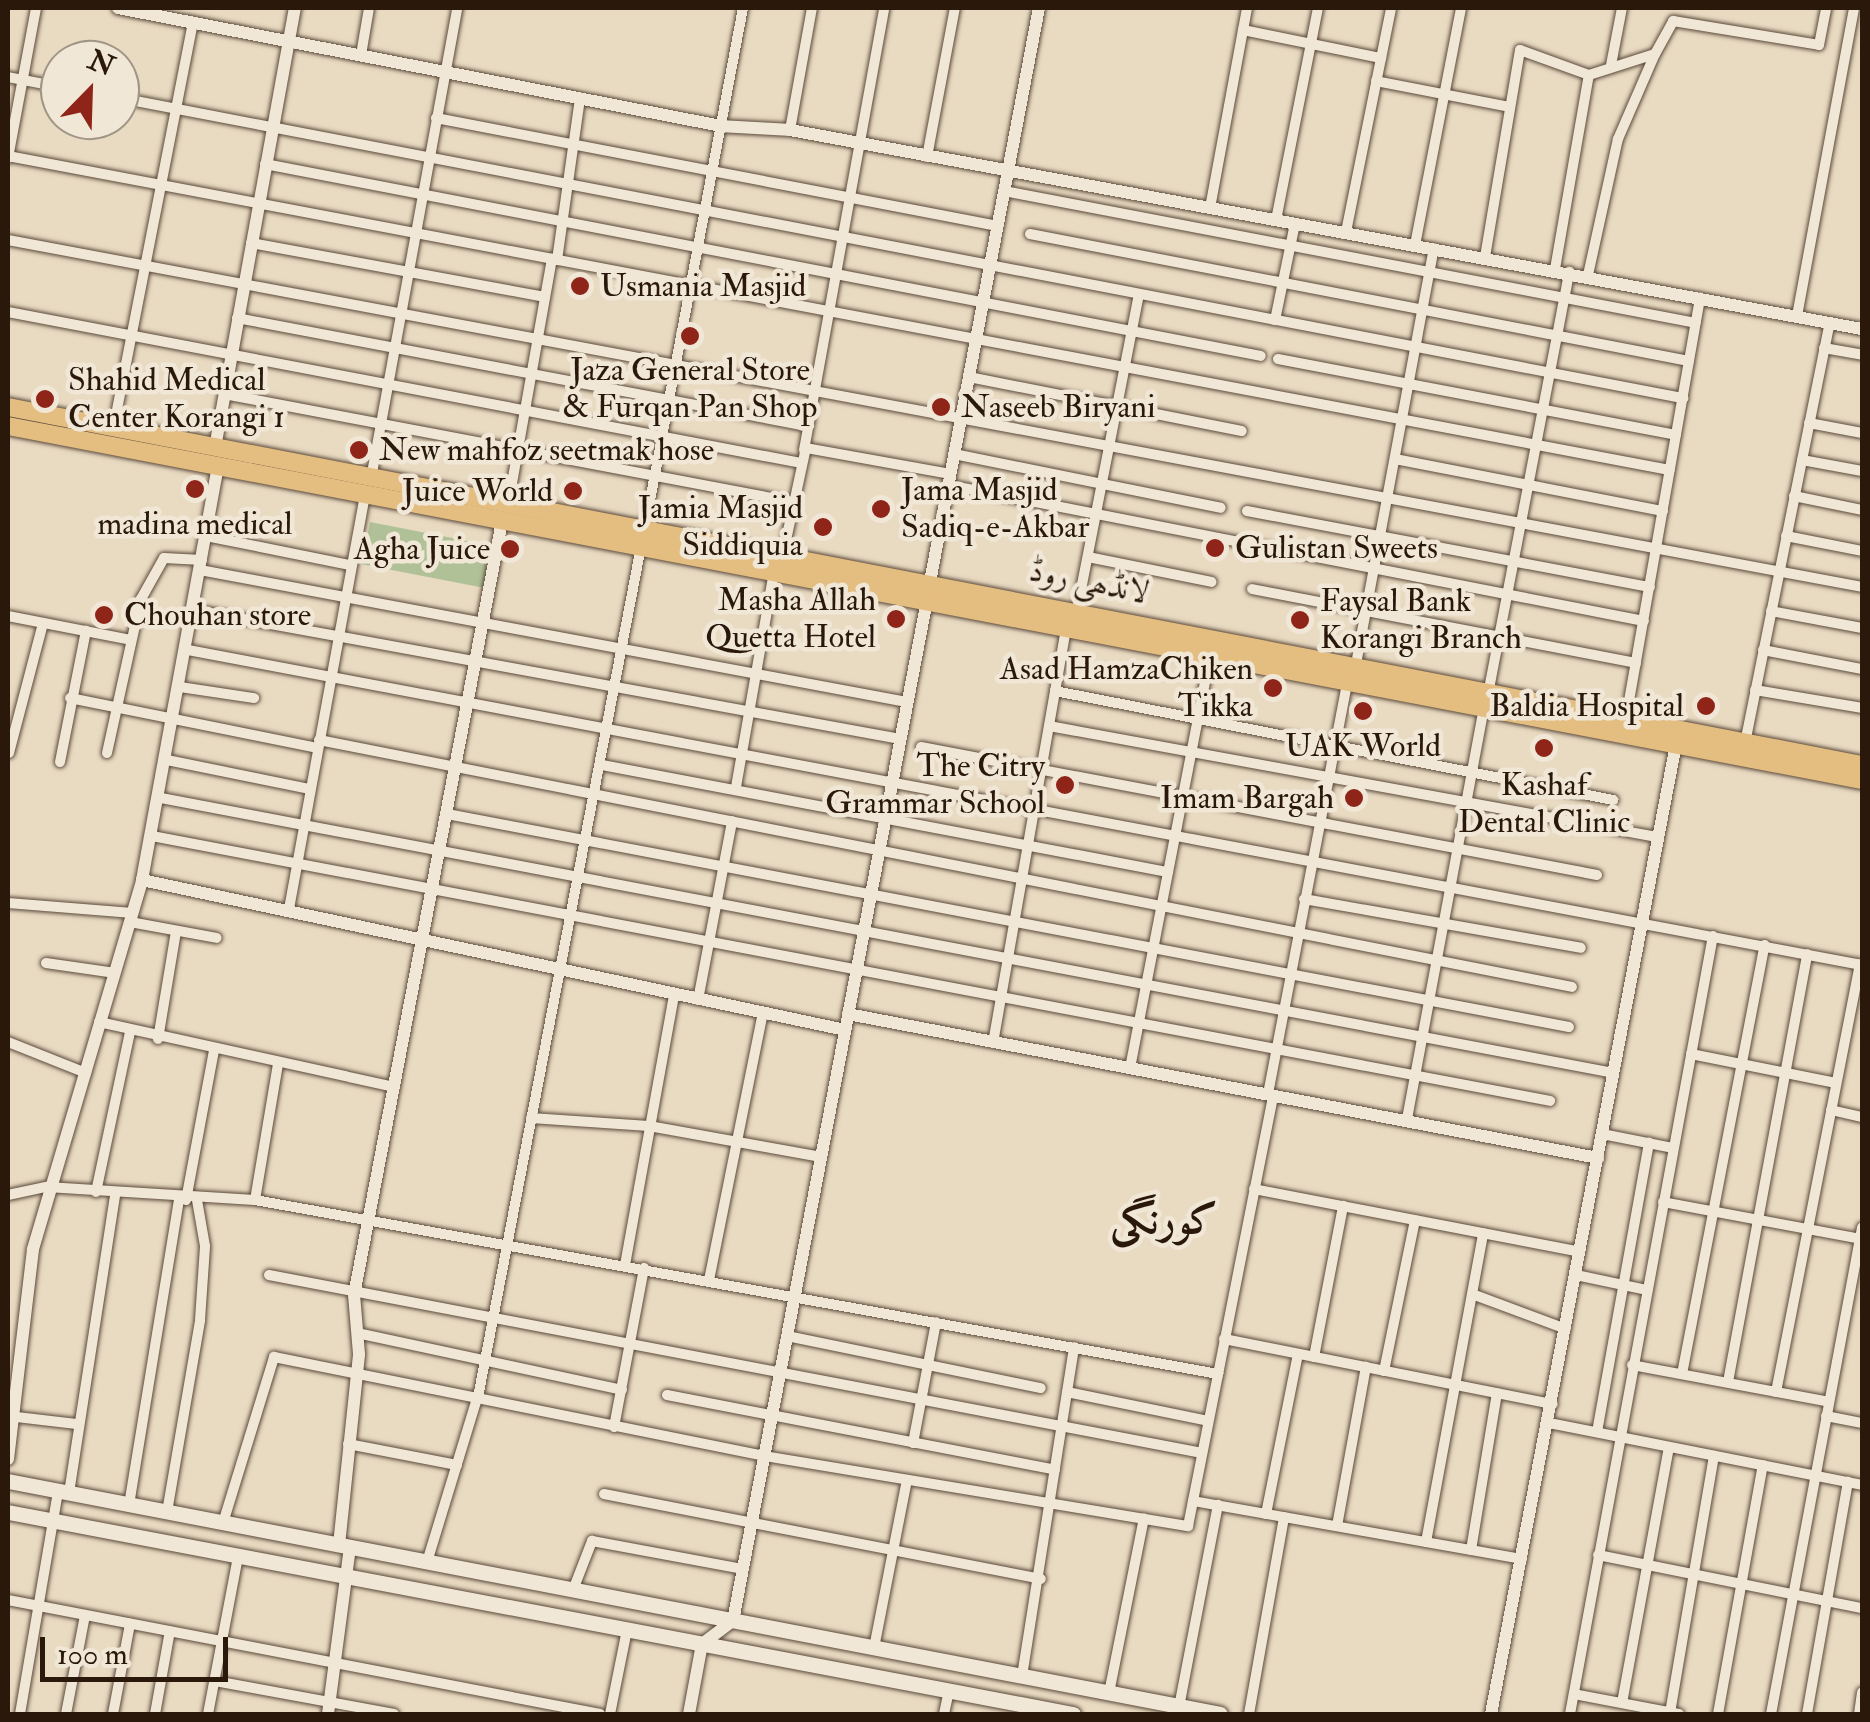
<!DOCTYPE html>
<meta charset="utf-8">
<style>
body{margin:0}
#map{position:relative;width:1870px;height:1722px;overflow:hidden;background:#e9dac2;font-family:"IM FELL Double Pica",Amiri,serif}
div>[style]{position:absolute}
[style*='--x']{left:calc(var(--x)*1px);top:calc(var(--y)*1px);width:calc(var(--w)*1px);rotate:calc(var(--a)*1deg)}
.green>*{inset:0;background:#b1c197;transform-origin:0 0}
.roads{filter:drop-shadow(0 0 2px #5a4939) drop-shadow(0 0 2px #5a4939)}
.minor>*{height:10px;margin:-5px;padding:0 5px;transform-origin:5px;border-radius:5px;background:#f1e7d7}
.tertiary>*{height:12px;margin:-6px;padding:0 6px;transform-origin:6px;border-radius:6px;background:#f1e7d7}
.secondary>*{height:15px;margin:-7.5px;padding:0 7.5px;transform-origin:7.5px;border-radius:7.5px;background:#f1e7d7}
.primary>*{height:18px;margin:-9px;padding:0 9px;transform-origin:9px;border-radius:9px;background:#e4bd81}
.dots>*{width:28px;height:28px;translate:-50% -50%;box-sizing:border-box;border:5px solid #f1e7d7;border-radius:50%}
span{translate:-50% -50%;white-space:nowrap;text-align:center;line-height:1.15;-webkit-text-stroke:9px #f1e7d7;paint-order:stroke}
.poi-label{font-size:32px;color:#2a190b}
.left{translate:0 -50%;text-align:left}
.right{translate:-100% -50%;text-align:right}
.street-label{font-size:32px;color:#2a190b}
.district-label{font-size:42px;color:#2a190b;font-weight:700}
.frame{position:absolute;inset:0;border:10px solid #2a190b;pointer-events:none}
.north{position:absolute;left:40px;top:40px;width:100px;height:100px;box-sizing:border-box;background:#f1e7d7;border:2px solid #a19585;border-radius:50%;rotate:23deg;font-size:28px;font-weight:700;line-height:40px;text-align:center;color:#2a190b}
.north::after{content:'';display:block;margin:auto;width:35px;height:45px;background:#8f2418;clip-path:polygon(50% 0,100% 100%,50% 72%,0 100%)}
.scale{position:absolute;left:40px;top:1637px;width:188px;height:45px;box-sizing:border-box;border:5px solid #2a190b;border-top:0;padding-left:12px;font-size:30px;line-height:35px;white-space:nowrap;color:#2a190b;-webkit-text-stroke:8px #f1e7d7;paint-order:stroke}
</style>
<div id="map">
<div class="green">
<div style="left:370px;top:522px;width:124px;height:43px;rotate:11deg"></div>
</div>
<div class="roads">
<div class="minor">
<div style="--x:1243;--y:30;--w:141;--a:11.5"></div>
<div style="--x:361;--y:55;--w:48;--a:-80.3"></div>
<div style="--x:1611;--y:65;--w:58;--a:-79.1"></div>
<div style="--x:8;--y:77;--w:53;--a:10.9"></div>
<div style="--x:1376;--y:81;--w:136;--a:11"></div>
<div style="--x:120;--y:98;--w:1592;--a:10.87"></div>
<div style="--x:436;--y:118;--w:572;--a:10.88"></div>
<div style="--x:790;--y:130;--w:124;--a:-79.8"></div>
<div style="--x:8;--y:156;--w:1691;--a:10.7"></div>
<div style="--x:927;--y:157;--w:152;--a:-79.4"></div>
<div style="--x:8;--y:158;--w:153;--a:-79.4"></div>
<div style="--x:265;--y:164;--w:1014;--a:10.91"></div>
<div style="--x:1004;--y:191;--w:704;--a:10.8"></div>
<div style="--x:1210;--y:208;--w:203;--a:-79.5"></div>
<div style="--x:1276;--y:220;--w:216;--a:-78.8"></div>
<div style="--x:1346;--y:232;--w:228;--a:-78.6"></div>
<div style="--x:1030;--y:234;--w:671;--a:10.91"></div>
<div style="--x:8;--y:240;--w:1886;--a:10.6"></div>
<div style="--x:251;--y:243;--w:299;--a:10.4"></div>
<div style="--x:1415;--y:245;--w:241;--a:-79"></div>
<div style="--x:1485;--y:257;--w:210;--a:-80.4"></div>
<div style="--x:1520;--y:50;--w:73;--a:19.9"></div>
<div style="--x:557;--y:260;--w:164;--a:-81.9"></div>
<div style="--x:1555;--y:269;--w:197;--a:-80.1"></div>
<div style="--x:1589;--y:75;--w:69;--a:-17.7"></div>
<div style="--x:1655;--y:54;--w:38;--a:-61"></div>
<div style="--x:1673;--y:21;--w:148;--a:9.3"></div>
<div style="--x:1819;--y:45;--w:38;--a:-79"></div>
<div style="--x:1588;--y:275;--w:139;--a:-77.6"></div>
<div style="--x:1618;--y:139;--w:93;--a:-66.5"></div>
<div style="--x:8;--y:312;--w:807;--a:10.78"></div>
<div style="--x:1797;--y:316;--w:313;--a:-79.5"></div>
<div style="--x:237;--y:318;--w:580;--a:10.73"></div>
<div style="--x:1275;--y:320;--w:99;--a:-78.3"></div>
<div style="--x:1824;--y:348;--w:39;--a:10"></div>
<div style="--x:1278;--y:359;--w:405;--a:10.8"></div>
<div style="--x:969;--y:377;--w:278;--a:11.2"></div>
<div style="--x:224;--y:394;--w:579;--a:10.75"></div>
<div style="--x:1809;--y:423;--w:54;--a:10.7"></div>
<div style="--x:113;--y:430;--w:416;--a:-78.9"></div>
<div style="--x:804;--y:450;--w:449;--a:-79.7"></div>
<div style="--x:954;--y:454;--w:272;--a:11.4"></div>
<div style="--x:1395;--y:459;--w:273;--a:11"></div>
<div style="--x:1802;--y:460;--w:61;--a:10.4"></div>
<div style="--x:372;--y:473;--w:473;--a:-79.6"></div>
<div style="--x:948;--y:485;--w:709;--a:11.06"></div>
<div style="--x:1794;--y:496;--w:69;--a:11.6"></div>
<div style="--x:509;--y:500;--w:245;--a:-79.9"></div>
<div style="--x:1247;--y:511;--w:410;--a:10.7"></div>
<div style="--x:645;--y:527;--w:528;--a:-79.31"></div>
<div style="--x:206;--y:536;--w:147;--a:11.4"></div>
<div style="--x:1786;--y:536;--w:77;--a:11.2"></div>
<div style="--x:783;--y:554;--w:108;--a:-77.8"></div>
<div style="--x:806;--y:448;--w:146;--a:10.2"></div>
<div style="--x:1088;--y:557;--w:126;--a:11.4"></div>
<div style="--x:200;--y:570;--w:719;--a:10.58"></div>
<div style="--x:1252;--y:589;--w:391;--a:10.9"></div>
<div style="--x:194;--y:610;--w:718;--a:10.35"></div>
<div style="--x:1077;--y:610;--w:322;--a:-78.9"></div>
<div style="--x:1771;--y:611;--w:93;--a:10.6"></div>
<div style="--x:8;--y:616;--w:125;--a:11"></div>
<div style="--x:188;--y:650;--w:1703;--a:10.66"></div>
<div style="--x:1763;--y:650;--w:101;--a:10.9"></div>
<div style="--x:1356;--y:664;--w:423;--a:-79.4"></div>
<div style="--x:180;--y:687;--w:75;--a:8.5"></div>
<div style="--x:1489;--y:689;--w:425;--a:-79.1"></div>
<div style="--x:1755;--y:690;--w:109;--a:9.5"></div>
<div style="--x:1055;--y:691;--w:569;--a:11.05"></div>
<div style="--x:70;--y:698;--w:252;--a:11.4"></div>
<div style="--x:1626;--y:718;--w:427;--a:-80"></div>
<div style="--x:1049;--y:726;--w:618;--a:10.35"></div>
<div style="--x:319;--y:740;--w:1277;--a:11.15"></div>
<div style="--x:1745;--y:743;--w:429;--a:-78.6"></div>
<div style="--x:921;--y:747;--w:688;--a:10.72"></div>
<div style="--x:9;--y:753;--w:134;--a:-75.3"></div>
<div style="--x:107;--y:753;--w:158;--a:-77.6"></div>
<div style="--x:141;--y:599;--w:47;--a:-60.7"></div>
<div style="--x:164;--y:558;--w:38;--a:3"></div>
<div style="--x:167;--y:760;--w:146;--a:11.5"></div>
<div style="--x:60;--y:762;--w:134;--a:-78.8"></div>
<div style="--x:602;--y:765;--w:576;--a:10.71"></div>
<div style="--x:736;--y:787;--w:218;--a:-80"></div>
<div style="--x:161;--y:798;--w:1478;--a:10.72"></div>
<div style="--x:447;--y:814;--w:1142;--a:10.75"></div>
<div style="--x:152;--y:836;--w:1423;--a:10.73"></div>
<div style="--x:1304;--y:899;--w:281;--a:10"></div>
<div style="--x:8;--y:903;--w:125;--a:4.6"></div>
<div style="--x:289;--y:909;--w:423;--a:-79.6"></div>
<div style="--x:130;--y:922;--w:88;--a:10.4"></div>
<div style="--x:46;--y:963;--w:70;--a:8.2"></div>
<div style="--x:698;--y:1000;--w:182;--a:-79.2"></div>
<div style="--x:99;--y:1022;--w:303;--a:12.4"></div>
<div style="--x:158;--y:1039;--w:109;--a:-80.5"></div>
<div style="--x:8;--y:1042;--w:84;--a:21.7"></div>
<div style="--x:993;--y:1043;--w:422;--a:-80"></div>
<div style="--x:1691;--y:1054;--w:148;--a:11.3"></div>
<div style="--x:1130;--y:1068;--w:423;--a:-79"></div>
<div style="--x:1268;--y:1094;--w:423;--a:-79.1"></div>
<div style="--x:1831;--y:1110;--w:32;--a:13"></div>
<div style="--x:531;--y:1118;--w:118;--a:3.9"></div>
<div style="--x:649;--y:1126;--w:175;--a:10.2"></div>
<div style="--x:1407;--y:1119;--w:420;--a:-79.4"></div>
<div style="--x:1602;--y:1134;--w:72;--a:11.2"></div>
<div style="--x:1254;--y:1189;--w:332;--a:10.9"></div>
<div style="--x:96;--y:1192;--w:164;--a:-78"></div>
<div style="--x:8;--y:1195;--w:40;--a:-12"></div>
<div style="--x:47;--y:1187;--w:208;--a:3.6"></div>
<div style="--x:255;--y:1200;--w:979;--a:10.24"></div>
<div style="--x:186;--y:1200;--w:152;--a:-79.4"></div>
<div style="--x:255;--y:1200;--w:138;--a:-80.4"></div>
<div style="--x:1663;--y:1202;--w:200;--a:10.6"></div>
<div style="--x:625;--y:1265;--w:274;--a:-79.7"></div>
<div style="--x:269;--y:1275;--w:950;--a:10.8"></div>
<div style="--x:1576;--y:1275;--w:73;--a:11.9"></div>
<div style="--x:709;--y:1280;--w:272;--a:-78.6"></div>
<div style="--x:1472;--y:1294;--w:100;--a:20.4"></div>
<div style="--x:357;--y:1333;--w:271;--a:12.1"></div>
<div style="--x:787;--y:1336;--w:259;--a:11.6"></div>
<div style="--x:1224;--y:1339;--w:335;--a:11.2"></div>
<div style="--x:1314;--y:1357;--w:154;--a:-79.1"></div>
<div style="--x:1632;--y:1365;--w:200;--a:10.6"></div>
<div style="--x:1384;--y:1371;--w:154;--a:-78.4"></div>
<div style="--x:1682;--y:1374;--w:437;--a:-79.1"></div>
<div style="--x:1728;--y:1382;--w:435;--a:-79.5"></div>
<div style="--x:1067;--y:1392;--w:144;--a:11.6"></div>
<div style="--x:1776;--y:1392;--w:436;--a:-78.9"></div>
<div style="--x:667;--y:1395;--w:395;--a:10.9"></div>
<div style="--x:8;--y:1416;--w:69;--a:6.6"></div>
<div style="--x:1826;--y:1416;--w:37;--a:11"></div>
<div style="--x:1549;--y:1423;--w:319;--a:11.2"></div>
<div style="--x:614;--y:1427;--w:162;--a:-79.3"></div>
<div style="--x:1597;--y:1432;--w:294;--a:-79.8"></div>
<div style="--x:913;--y:1443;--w:123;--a:-79.2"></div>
<div style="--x:348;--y:1444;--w:111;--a:10.9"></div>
<div style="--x:69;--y:1493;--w:302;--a:-81.2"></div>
<div style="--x:604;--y:1494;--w:445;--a:11"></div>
<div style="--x:1193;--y:1501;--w:334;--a:10"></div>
<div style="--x:129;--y:1505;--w:309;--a:-80.7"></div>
<div style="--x:167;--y:1512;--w:195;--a:-80.2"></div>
<div style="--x:200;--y:1320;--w:74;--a:-86.1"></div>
<div style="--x:205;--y:1246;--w:47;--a:-99.9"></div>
<div style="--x:1266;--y:1514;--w:163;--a:-78.7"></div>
<div style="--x:223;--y:1523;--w:174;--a:-72.9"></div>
<div style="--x:274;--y:1357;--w:500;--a:11.4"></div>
<div style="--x:764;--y:1456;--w:430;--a:9.4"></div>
<div style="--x:1188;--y:1526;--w:439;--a:-78.8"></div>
<div style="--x:1337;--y:1526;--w:162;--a:-79.7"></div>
<div style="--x:1426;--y:1542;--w:314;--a:-79.5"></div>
<div style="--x:1471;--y:1550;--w:159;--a:-80.6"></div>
<div style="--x:1598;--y:1555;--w:269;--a:11.4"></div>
<div style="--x:427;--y:1562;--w:178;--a:-73"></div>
<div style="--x:479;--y:1392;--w:860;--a:-79.15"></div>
<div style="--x:573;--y:1590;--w:53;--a:-68.8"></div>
<div style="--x:592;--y:1541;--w:154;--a:10.5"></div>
<div style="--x:8;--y:1600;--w:603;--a:10.9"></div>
<div style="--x:874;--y:1648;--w:171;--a:-78.9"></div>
<div style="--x:1022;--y:1676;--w:333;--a:-81"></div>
<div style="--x:215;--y:1681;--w:182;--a:10.4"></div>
<div style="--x:1109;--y:1693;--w:178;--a:-78.7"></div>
<div style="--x:1574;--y:1694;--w:107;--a:10.8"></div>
<div style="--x:1622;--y:1703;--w:260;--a:-79.6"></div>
<div style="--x:1179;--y:1707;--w:206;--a:-79.1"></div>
<div style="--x:1670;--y:1713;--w:261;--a:-80.3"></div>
<div style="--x:20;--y:1714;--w:226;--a:-80.3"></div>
<div style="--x:66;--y:1714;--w:101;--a:-79.1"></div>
<div style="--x:113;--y:1714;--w:92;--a:-79.3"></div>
<div style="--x:155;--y:1714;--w:84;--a:-79.8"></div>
<div style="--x:208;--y:1714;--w:161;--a:-79.2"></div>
<div style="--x:610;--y:1714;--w:86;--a:-78.6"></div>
<div style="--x:944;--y:1714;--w:24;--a:-78"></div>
<div style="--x:1249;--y:1714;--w:200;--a:-79.9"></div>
<div style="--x:1570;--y:1714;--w:791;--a:-79.59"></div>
<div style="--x:1718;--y:1714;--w:253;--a:-79.8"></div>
<div style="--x:1771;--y:1714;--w:495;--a:-79.4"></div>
<div style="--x:1807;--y:1714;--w:236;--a:-80"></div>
<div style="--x:1859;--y:1714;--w:22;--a:-82"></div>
</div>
<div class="tertiary">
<div style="--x:118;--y:8;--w:614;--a:11.07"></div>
<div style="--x:721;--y:126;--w:69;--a:3.3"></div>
<div style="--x:790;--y:130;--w:1090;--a:10.52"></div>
<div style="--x:216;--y:442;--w:441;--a:-79.7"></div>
<div style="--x:930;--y:582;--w:584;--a:-79.25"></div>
<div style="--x:142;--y:880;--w:719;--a:12.04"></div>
<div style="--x:848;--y:1014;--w:764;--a:10.87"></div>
<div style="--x:8;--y:1459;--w:211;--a:-83.2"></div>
<div style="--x:33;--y:1249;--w:385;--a:-73.5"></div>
<div style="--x:142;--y:880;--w:422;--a:-79.6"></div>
<div style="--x:339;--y:1545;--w:192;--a:-84"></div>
<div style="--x:359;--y:1354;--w:59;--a:-94.8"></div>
<div style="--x:354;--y:1295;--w:788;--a:-79.17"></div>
<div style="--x:328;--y:1714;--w:168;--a:-82.5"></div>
<div style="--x:689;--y:1714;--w:71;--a:-79.5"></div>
<div style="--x:702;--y:1644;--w:39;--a:-37"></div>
<div style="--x:733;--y:1621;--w:1039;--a:-79.24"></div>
<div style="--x:1491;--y:1714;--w:987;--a:-79.2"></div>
</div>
<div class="secondary">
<div style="--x:8;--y:1481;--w:1234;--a:10.88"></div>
<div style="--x:8;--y:1512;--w:1084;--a:10.74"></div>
</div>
<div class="primary">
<div style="--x:8;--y:407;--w:1888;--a:10.93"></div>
<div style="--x:8;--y:426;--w:1887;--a:10.81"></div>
</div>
</div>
<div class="dots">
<div style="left:580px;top:286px;background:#8f2418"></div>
<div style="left:690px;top:336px;background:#8f2418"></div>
<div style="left:45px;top:399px;background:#8f2418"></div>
<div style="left:941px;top:407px;background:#8f2418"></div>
<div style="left:359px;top:450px;background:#8f2418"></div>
<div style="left:195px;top:489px;background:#8f2418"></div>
<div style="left:573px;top:491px;background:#8f2418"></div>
<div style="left:881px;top:509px;background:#8f2418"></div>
<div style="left:823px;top:527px;background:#8f2418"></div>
<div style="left:1215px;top:548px;background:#8f2418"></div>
<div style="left:510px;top:549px;background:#8f2418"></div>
<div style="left:104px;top:615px;background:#8f2418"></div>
<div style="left:896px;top:619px;background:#8f2418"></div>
<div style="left:1300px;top:620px;background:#8f2418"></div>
<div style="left:1273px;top:688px;background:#8f2418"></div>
<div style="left:1706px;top:706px;background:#8f2418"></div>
<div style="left:1363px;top:711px;background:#8f2418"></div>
<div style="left:1544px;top:748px;background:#8f2418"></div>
<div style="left:1065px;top:785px;background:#8f2418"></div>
<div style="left:1354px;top:798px;background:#8f2418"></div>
</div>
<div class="poi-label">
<span class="left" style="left:600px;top:286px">Usmania Masjid</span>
<span style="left:690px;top:389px">Jaza General Store<br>&amp; Furqan Pan Shop</span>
<span class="left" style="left:68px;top:399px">Shahid Medical<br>Center Korangi 1</span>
<span class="left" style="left:961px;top:407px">Naseeb Biryani</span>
<span class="left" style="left:379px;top:450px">New mahfoz seetmak hose</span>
<span class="right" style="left:553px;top:491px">Juice World</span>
<span class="left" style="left:901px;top:509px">Jama Masjid<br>Sadiq-e-Akbar</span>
<span class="right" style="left:803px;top:527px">Jamia Masjid<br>Siddiquia</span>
<span style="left:195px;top:524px">madina medical</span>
<span class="left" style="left:1235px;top:548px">Gulistan Sweets</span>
<span class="right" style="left:490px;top:549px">Agha Juice</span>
<span class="right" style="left:876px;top:619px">Masha Allah<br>Quetta Hotel</span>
<span class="left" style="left:1320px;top:620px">Faysal Bank<br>Korangi Branch</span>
<span class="left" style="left:124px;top:615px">Chouhan store</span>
<span class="right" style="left:1253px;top:688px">Asad HamzaChiken<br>Tikka</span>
<span class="right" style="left:1684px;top:706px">Baldia Hospital</span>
<span style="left:1363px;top:746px">UAK World</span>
<span class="right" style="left:1045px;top:785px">The Citry<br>Grammar School</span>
<span style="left:1544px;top:804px">Kashaf<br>Dental Clinic</span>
<span class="right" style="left:1334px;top:798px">Imam Bargah</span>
</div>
<div class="street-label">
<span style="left:1089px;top:582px;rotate:11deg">لانڈھی روڈ</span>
</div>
<div class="district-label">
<span style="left:1164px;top:1220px">کورنگی</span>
</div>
<div class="frame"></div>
<div class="north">N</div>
<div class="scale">100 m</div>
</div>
